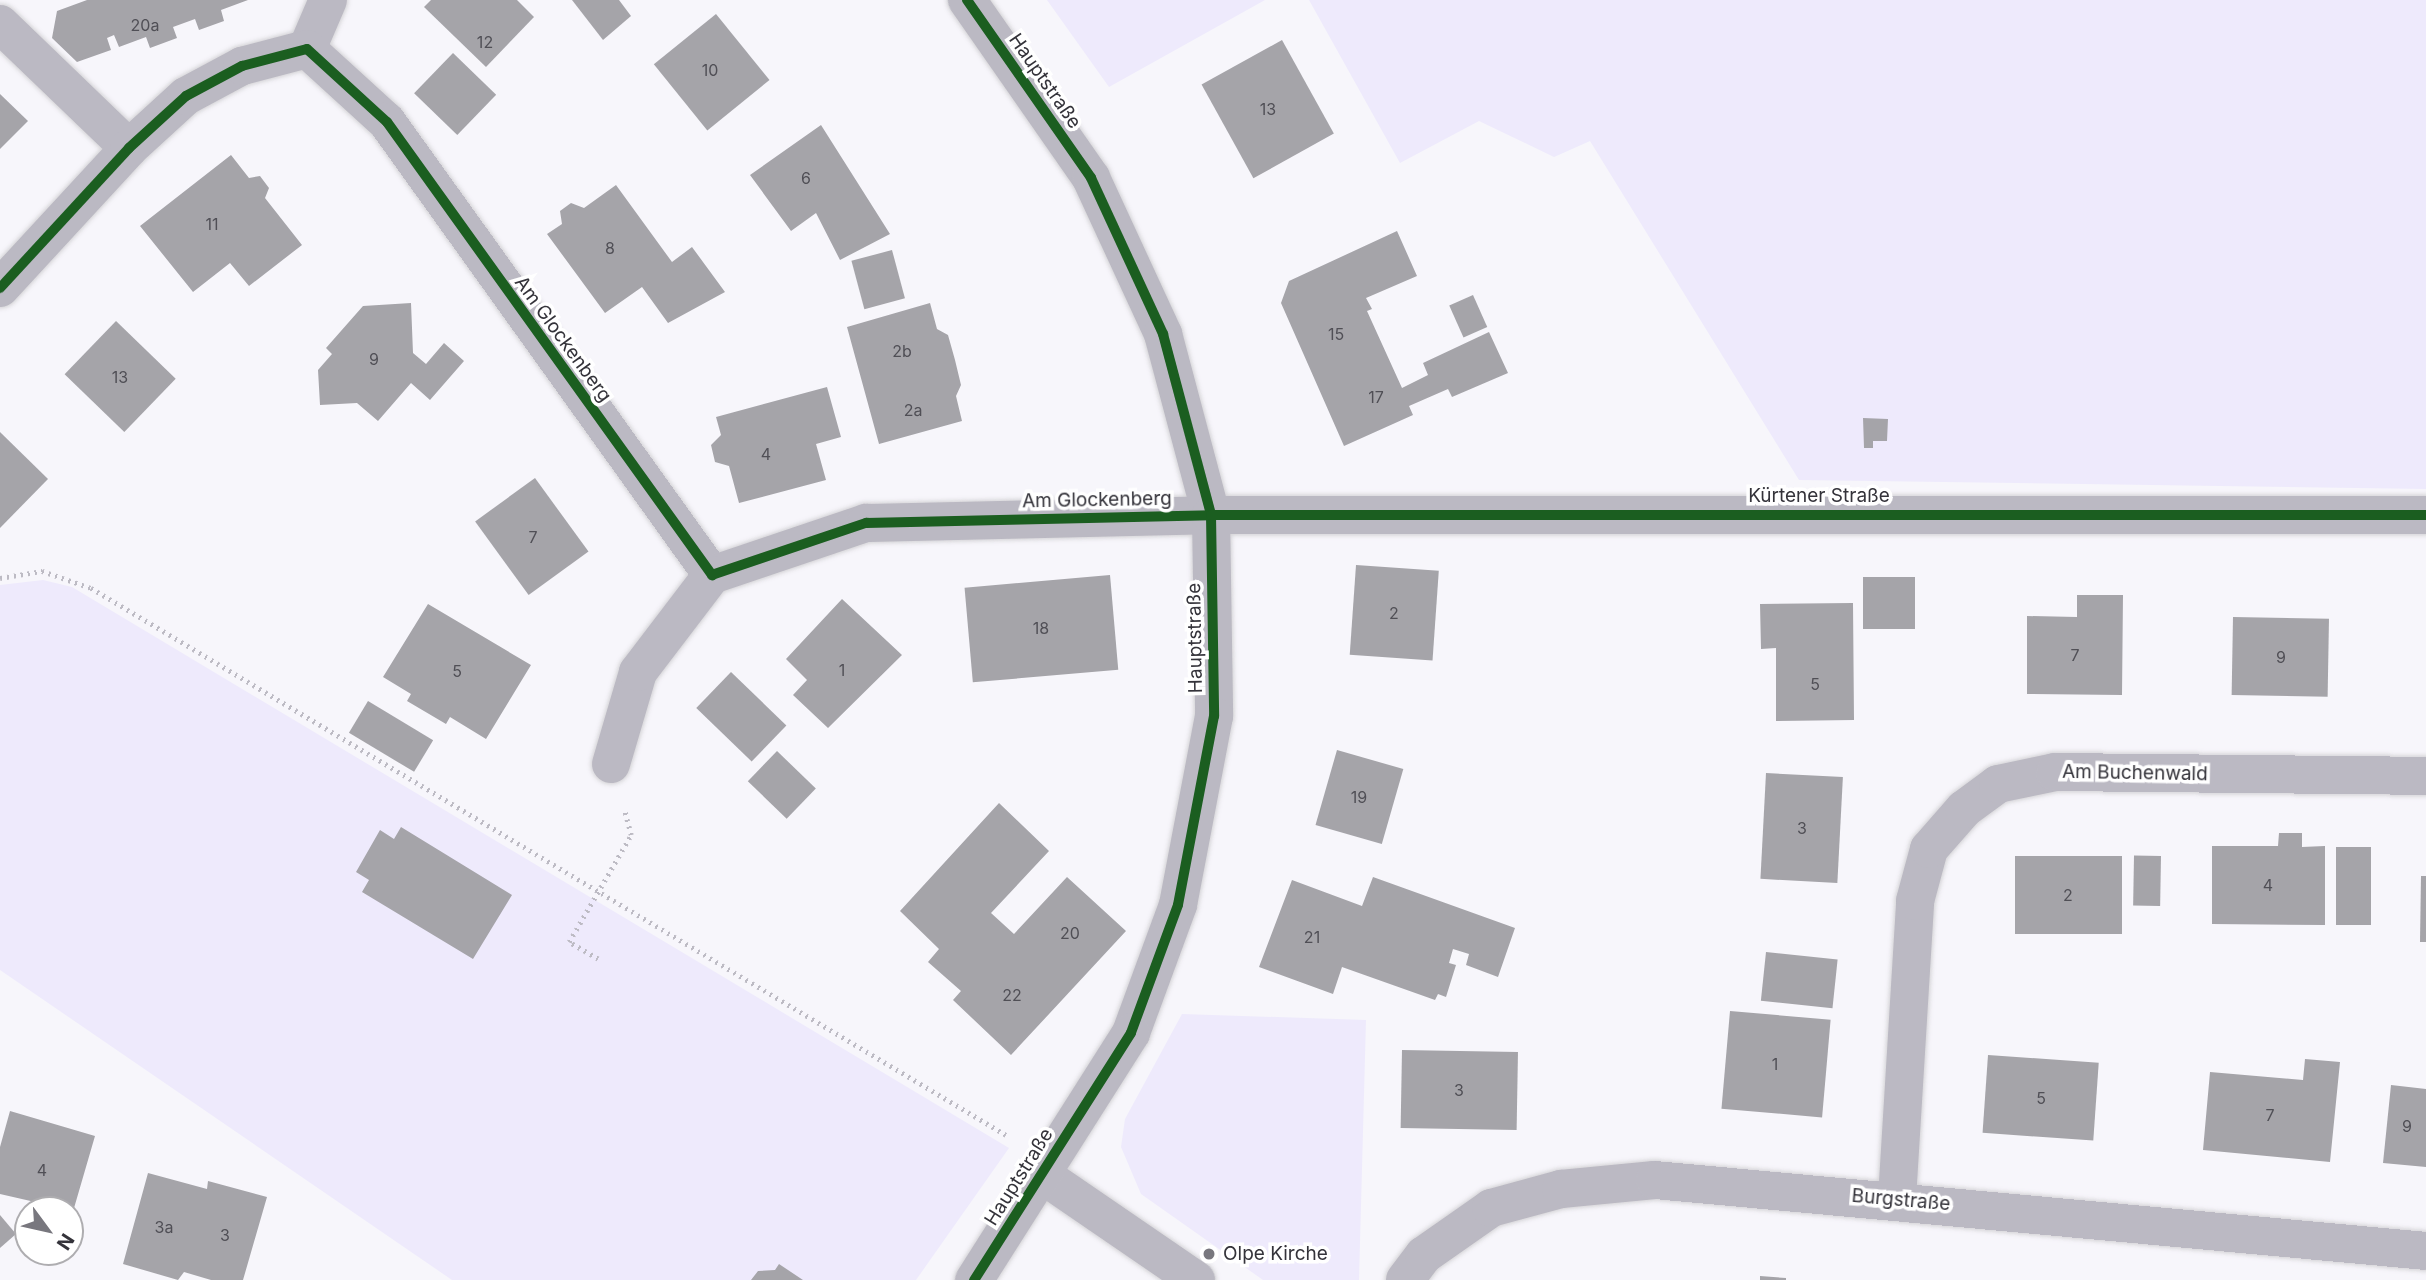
<!DOCTYPE html>
<meta charset="utf-8">
<style>
body{margin:0}
#map{position:relative;width:2426px;height:1280px;overflow:hidden;background:#f7f6fb;font-family:Inter,sans-serif}
div>[style]{position:absolute}
[style*='--x']{left:calc(var(--x)*1px);top:calc(var(--y)*1px);width:calc(var(--w)*1px);rotate:calc(var(--a)*1deg)}
.green>*{inset:0;background:#eeeafc}
.building>*{inset:0;background:#a5a4a9;transform-origin:0 0}
.path>*{height:4.5px;margin-top:-2.25px;transform-origin:0;background:repeating-linear-gradient(90deg,#bdbbc4 0 2px,transparent 0 7px)}
.roads{filter:drop-shadow(0 0 2px #d5d4d7) drop-shadow(0 0 2px #d5d4d7)}
.minor>*{height:38px;margin:-19px;padding:0 19px;transform-origin:19px;border-radius:19px;background:#bbb9c3}
.tertiary>*{height:38px;margin:-19px;padding:0 19px;transform-origin:19px;border-radius:19px;background:#bbb9c3}
.cycleway>*{height:10px;margin:-5px;padding:0 5px;transform-origin:5px;border-radius:5px;background:#1b5e20}
.dots>*{width:19px;height:19px;translate:-50% -50%;box-sizing:border-box;border:4px solid #fff;border-radius:50%}
span{translate:-50% -50%;white-space:nowrap;text-align:center;line-height:1.15;-webkit-text-stroke:7px #fff;paint-order:stroke}
.number-label{font-size:16px;color:#504f56}
.number-label span{-webkit-text-stroke-width:0}
.street-label{font-size:19px;color:#34333a}
.poi-label{font-size:19px;color:#34333a}
.left{translate:0 -50%;text-align:left}
.north{position:absolute;left:14px;top:1196px;width:70px;height:70px;box-sizing:border-box;background:#fff;border:2px solid #aeadb0;border-radius:50%;rotate:123deg;font-size:19px;font-weight:700;line-height:28px;text-align:center;color:#34333a}
.north::after{content:'';display:block;margin:auto;width:24px;height:32px;background:#78777e;clip-path:polygon(50% 0,100% 100%,50% 72%,0 100%)}
</style>
<div id="map">
<div class="green">
<div style="clip-path:polygon(1047px 0,1265px 0,1109px 87px)"></div>
<div style="clip-path:polygon(1309px 0,2426px 0,2426px 489px,1799px 480px,1590px 141px,1554px 157px,1479px 121px,1400px 163px)"></div>
<div style="clip-path:polygon(43px 580px,72px 587px,1009px 1148px,916px 1280px,452px 1280px,0 970px,0 585px)"></div>
<div style="clip-path:polygon(1182px 1014px,1366px 1020px,1359px 1280px,1263px 1280px,1141px 1194px,1121px 1147px,1125px 1119px)"></div>
</div>
<div class="building">
<div style="clip-path:polygon(87px 0,248px 0,221px 10px,224px 21px,199px 30px,195px 19px,173px 27px,177px 38px,150px 48px,146px 37px,119px 47px,114px 35px,107px 38px,111px 50px,77px 62px,52px 38px,57px 11px)"></div>
<div style="clip-path:polygon(431px 0,517px 0,534px 17px,486px 67px,424px 7px)"></div>
<div style="clip-path:polygon(572px 0,619px 0,631px 16px,603px 40px)"></div>
<div style="left:716px;top:14px;width:85px;height:80px;rotate:51deg"></div>
<div style="left:1282px;top:40px;width:107px;height:92px;rotate:61deg"></div>
<div style="left:453px;top:53px;width:60px;height:56px;rotate:44deg"></div>
<div style="clip-path:polygon(0 94px,28px 121px,0 149px)"></div>
<div style="clip-path:polygon(821px 125px,890px 234px,840px 260px,816px 213px,791px 231px,750px 175px)"></div>
<div style="clip-path:polygon(231px 155px,249px 178px,260px 176px,269px 188px,265px 198px,302px 245px,249px 286px,230px 263px,193px 292px,140px 226px)"></div>
<div style="clip-path:polygon(616px 185px,672px 262px,692px 247px,725px 292px,668px 323px,642px 287px,605px 313px,547px 234px,562px 224px,560px 211px,571px 203px,584px 208px)"></div>
<div style="clip-path:polygon(1397px 231px,1417px 276px,1366px 298px,1372px 309px,1367px 311px,1402px 388px,1428px 375px,1423px 363px,1489px 332px,1508px 373px,1452px 397px,1448px 389px,1409px 406px,1413px 415px,1344px 446px,1281px 303px,1289px 281px)"></div>
<div style="left:892px;top:250px;width:50px;height:42px;rotate:75deg"></div>
<div style="left:1473px;top:295px;width:35px;height:26px;rotate:66deg"></div>
<div style="clip-path:polygon(411px 303px,413px 353px,426px 364px,444px 343px,464px 361px,430px 400px,411px 383px,378px 421px,357px 403px,320px 405px,318px 370px,332px 354px,326px 348px,363px 306px)"></div>
<div style="clip-path:polygon(930px 303px,937px 329px,948px 335px,955px 360px,961px 385px,956px 396px,962px 421px,879px 444px,847px 327px)"></div>
<div style="left:116px;top:321px;width:83px;height:74px;rotate:44deg"></div>
<div style="clip-path:polygon(827px 387px,841px 437px,816px 444px,826px 480px,739px 503px,729px 466px,715px 462px,711px 445px,721px 435px,716px 417px)"></div>
<div style="clip-path:polygon(1863px 418px,1888px 419px,1887px 441px,1873px 441px,1873px 448px,1864px 448px)"></div>
<div style="clip-path:polygon(0 432px,48px 479px,0 528px)"></div>
<div style="left:535px;top:478px;width:91px;height:74px;rotate:54deg"></div>
<div style="left:1356px;top:565px;width:83px;height:90px;rotate:4deg"></div>
<div style="left:1110px;top:575px;width:95px;height:146px;rotate:85deg"></div>
<div style="left:1863px;top:577px;width:52px;height:52px"></div>
<div style="clip-path:polygon(2077px 595px,2123px 595px,2122px 695px,2027px 694px,2027px 616px,2077px 617px)"></div>
<div style="clip-path:polygon(842px 599px,902px 655px,828px 728px,793px 695px,807px 680px,786px 659px)"></div>
<div style="clip-path:polygon(1853px 603px,1854px 720px,1776px 721px,1776px 648px,1761px 649px,1760px 604px)"></div>
<div style="clip-path:polygon(428px 604px,531px 665px,486px 739px,450px 717px,446px 724px,407px 701px,411px 694px,383px 677px)"></div>
<div style="left:2233px;top:617px;width:96px;height:78px;rotate:1deg"></div>
<div style="left:731px;top:672px;width:77px;height:50px;rotate:44deg"></div>
<div style="left:368px;top:701px;width:76px;height:37px;rotate:31deg"></div>
<div style="left:1337px;top:750px;width:69px;height:78px;rotate:16deg"></div>
<div style="left:777px;top:751px;width:54px;height:42px;rotate:44deg"></div>
<div style="left:1766px;top:773px;width:77px;height:106px;rotate:3deg"></div>
<div style="clip-path:polygon(999px 803px,1049px 851px,991px 913px,1014px 934px,1067px 877px,1126px 931px,1011px 1055px,953px 1000px,961px 991px,928px 962px,939px 949px,900px 911px)"></div>
<div style="clip-path:polygon(401px 827px,512px 895px,473px 959px,362px 892px,369px 880px,356px 872px,380px 830px,394px 839px)"></div>
<div style="clip-path:polygon(2279px 833px,2302px 833px,2302px 847px,2325px 846px,2325px 925px,2212px 924px,2212px 846px,2278px 846px)"></div>
<div style="left:2336px;top:847px;width:35px;height:78px"></div>
<div style="left:2015px;top:856px;width:107px;height:78px"></div>
<div style="left:2161px;top:856px;width:50px;height:27px;rotate:91deg"></div>
<div style="clip-path:polygon(2421px 876px,2426px 876px,2426px 942px,2420px 942px)"></div>
<div style="clip-path:polygon(1373px 877px,1515px 928px,1498px 977px,1466px 965px,1469px 954px,1453px 949px,1449px 963px,1456px 965px,1446px 997px,1438px 994px,1435px 1000px,1342px 967px,1333px 994px,1259px 967px,1292px 880px,1362px 906px)"></div>
<div style="left:1766px;top:952px;width:72px;height:49px;rotate:6deg"></div>
<div style="left:1730px;top:1011px;width:101px;height:98px;rotate:5deg"></div>
<div style="left:1402px;top:1050px;width:116px;height:78px;rotate:1deg"></div>
<div style="left:1988px;top:1055px;width:111px;height:78px;rotate:4deg"></div>
<div style="clip-path:polygon(2305px 1059px,2340px 1062px,2330px 1162px,2203px 1150px,2210px 1072px,2303px 1080px)"></div>
<div style="clip-path:polygon(2391px 1085px,2426px 1089px,2426px 1167px,2383px 1163px)"></div>
<div style="clip-path:polygon(10px 1111px,95px 1136px,72px 1215px,70px 1210px,0 1194px,0 1147px)"></div>
<div style="clip-path:polygon(148px 1173px,207px 1189px,208px 1181px,267px 1197px,243px 1280px,211px 1280px,184px 1272px,178px 1280px,123px 1264px)"></div>
<div style="clip-path:polygon(0 1215px,16px 1234px,0 1248px)"></div>
<div style="clip-path:polygon(779px 1264px,803px 1280px,751px 1280px,758px 1271px,775px 1270px)"></div>
<div style="clip-path:polygon(1760px 1276px,1786px 1278px,1786px 1280px,1760px 1280px)"></div>
</div>
<div class="path">
<div style="--x:0;--y:578;--w:43;--a:-9.5"></div>
<div style="--x:42;--y:571;--w:52;--a:19.1"></div>
<div style="--x:91;--y:588;--w:1066;--a:30.87"></div>
<div style="--x:598;--y:959;--w:34;--a:-150"></div>
<div style="--x:569;--y:942;--w:124;--a:-59.9"></div>
<div style="--x:631;--y:835;--w:24;--a:-105"></div>
</div>
<div class="roads">
<div class="minor">
<div style="--x:0;--y:24;--w:179;--a:43.9"></div>
<div style="--x:307;--y:49;--w:53;--a:-66.8"></div>
<div style="--x:0;--y:288;--w:190;--a:-47.3"></div>
<div style="--x:129;--y:148;--w:77;--a:-42.4"></div>
<div style="--x:186;--y:96;--w:64;--a:-28.2"></div>
<div style="--x:242;--y:66;--w:67;--a:-14.7"></div>
<div style="--x:307;--y:49;--w:108;--a:42.4"></div>
<div style="--x:387;--y:122;--w:558;--a:54.34"></div>
<div style="--x:712;--y:575;--w:163;--a:-18.7"></div>
<div style="--x:866;--y:523;--w:345;--a:-1.3"></div>
<div style="--x:611;--y:764;--w:96;--a:-73.6"></div>
<div style="--x:638;--y:672;--w:122;--a:-52.7"></div>
<div style="--x:1041;--y:1174;--w:188;--a:34.4"></div>
<div style="--x:1897;--y:1199;--w:299;--a:-86.5"></div>
<div style="--x:1915;--y:901;--w:54;--a:-74.9"></div>
<div style="--x:1929;--y:849;--w:53;--a:-48.8"></div>
<div style="--x:1964;--y:809;--w:42;--a:-36.3"></div>
<div style="--x:1998;--y:784;--w:58;--a:-11.9"></div>
<div style="--x:2055;--y:772;--w:371;--a:0.6"></div>
<div style="--x:1405;--y:1280;--w:31;--a:-53"></div>
<div style="--x:1424;--y:1255;--w:82;--a:-35"></div>
<div style="--x:1491;--y:1208;--w:73;--a:-15.2"></div>
<div style="--x:1561;--y:1189;--w:94;--a:-5.5"></div>
<div style="--x:1655;--y:1180;--w:774;--a:5.26"></div>
</div>
<div class="tertiary">
<div style="--x:967;--y:0;--w:217;--a:55.1"></div>
<div style="--x:1091;--y:178;--w:172;--a:65.2"></div>
<div style="--x:1163;--y:334;--w:187;--a:75.1"></div>
<div style="--x:1211;--y:515;--w:201;--a:89.1"></div>
<div style="--x:1214;--y:716;--w:192;--a:100.8"></div>
<div style="--x:1178;--y:905;--w:136;--a:110.2"></div>
<div style="--x:1131;--y:1033;--w:293;--a:122.4"></div>
<div style="--x:1211;--y:515;--w:1215;--a:0"></div>
</div>
</div>
<div class="cycleway">
<div style="--x:967;--y:0;--w:217;--a:55.1"></div>
<div style="--x:1091;--y:178;--w:172;--a:65.2"></div>
<div style="--x:1163;--y:334;--w:187;--a:75.1"></div>
<div style="--x:1211;--y:515;--w:201;--a:89.1"></div>
<div style="--x:1214;--y:716;--w:192;--a:100.8"></div>
<div style="--x:1178;--y:905;--w:136;--a:110.2"></div>
<div style="--x:1131;--y:1033;--w:293;--a:122.4"></div>
<div style="--x:0;--y:288;--w:190;--a:-47.3"></div>
<div style="--x:129;--y:148;--w:77;--a:-42.4"></div>
<div style="--x:186;--y:96;--w:64;--a:-28.2"></div>
<div style="--x:242;--y:66;--w:67;--a:-14.7"></div>
<div style="--x:307;--y:49;--w:108;--a:42.4"></div>
<div style="--x:387;--y:122;--w:558;--a:54.34"></div>
<div style="--x:712;--y:575;--w:163;--a:-18.7"></div>
<div style="--x:866;--y:523;--w:345;--a:-1.3"></div>
<div style="--x:1211;--y:515;--w:1215;--a:0"></div>
</div>
<div class="dots">
<div style="left:1209px;top:1254px;background:#78777e"></div>
</div>
<div class="number-label">
<span style="left:145px;top:25px">20a</span>
<span style="left:485px;top:42px">12</span>
<span style="left:710px;top:70px">10</span>
<span style="left:1268px;top:109px">13</span>
<span style="left:806px;top:178px">6</span>
<span style="left:212px;top:224px">11</span>
<span style="left:610px;top:248px">8</span>
<span style="left:1336px;top:334px">15</span>
<span style="left:902px;top:351px">2b</span>
<span style="left:374px;top:359px">9</span>
<span style="left:120px;top:377px">13</span>
<span style="left:1376px;top:397px">17</span>
<span style="left:913px;top:410px">2a</span>
<span style="left:766px;top:454px">4</span>
<span style="left:533px;top:537px">7</span>
<span style="left:1394px;top:613px">2</span>
<span style="left:1041px;top:628px">18</span>
<span style="left:2075px;top:655px">7</span>
<span style="left:2281px;top:657px">9</span>
<span style="left:842px;top:670px">1</span>
<span style="left:457px;top:671px">5</span>
<span style="left:1815px;top:684px">5</span>
<span style="left:1359px;top:797px">19</span>
<span style="left:1802px;top:828px">3</span>
<span style="left:2268px;top:885px">4</span>
<span style="left:2068px;top:895px">2</span>
<span style="left:1070px;top:933px">20</span>
<span style="left:1312px;top:937px">21</span>
<span style="left:1012px;top:995px">22</span>
<span style="left:1775px;top:1064px">1</span>
<span style="left:1459px;top:1090px">3</span>
<span style="left:2041px;top:1098px">5</span>
<span style="left:2270px;top:1115px">7</span>
<span style="left:2407px;top:1126px">9</span>
<span style="left:42px;top:1170px">4</span>
<span style="left:164px;top:1227px">3a</span>
<span style="left:225px;top:1235px">3</span>
</div>
<div class="street-label">
<span style="left:1045px;top:81px;rotate:55deg">Hauptstraße</span>
<span style="left:563px;top:339px;rotate:54deg">Am Glockenberg</span>
<span style="left:1819px;top:496px">Kürtener Straße</span>
<span style="left:1097px;top:500px;rotate:-1deg">Am Glockenberg</span>
<span style="left:1195px;top:638px;rotate:-91deg">Hauptstraße</span>
<span style="left:2135px;top:773px;rotate:1deg">Am Buchenwald</span>
<span style="left:1019px;top:1177px;rotate:-58deg">Hauptstraße</span>
<span style="left:1901px;top:1200px;rotate:5deg">Burgstraße</span>
</div>
<div class="poi-label">
<span class="left" style="left:1223px;top:1254px">Olpe Kirche</span>
</div>
<div class="north">N</div>
</div>
